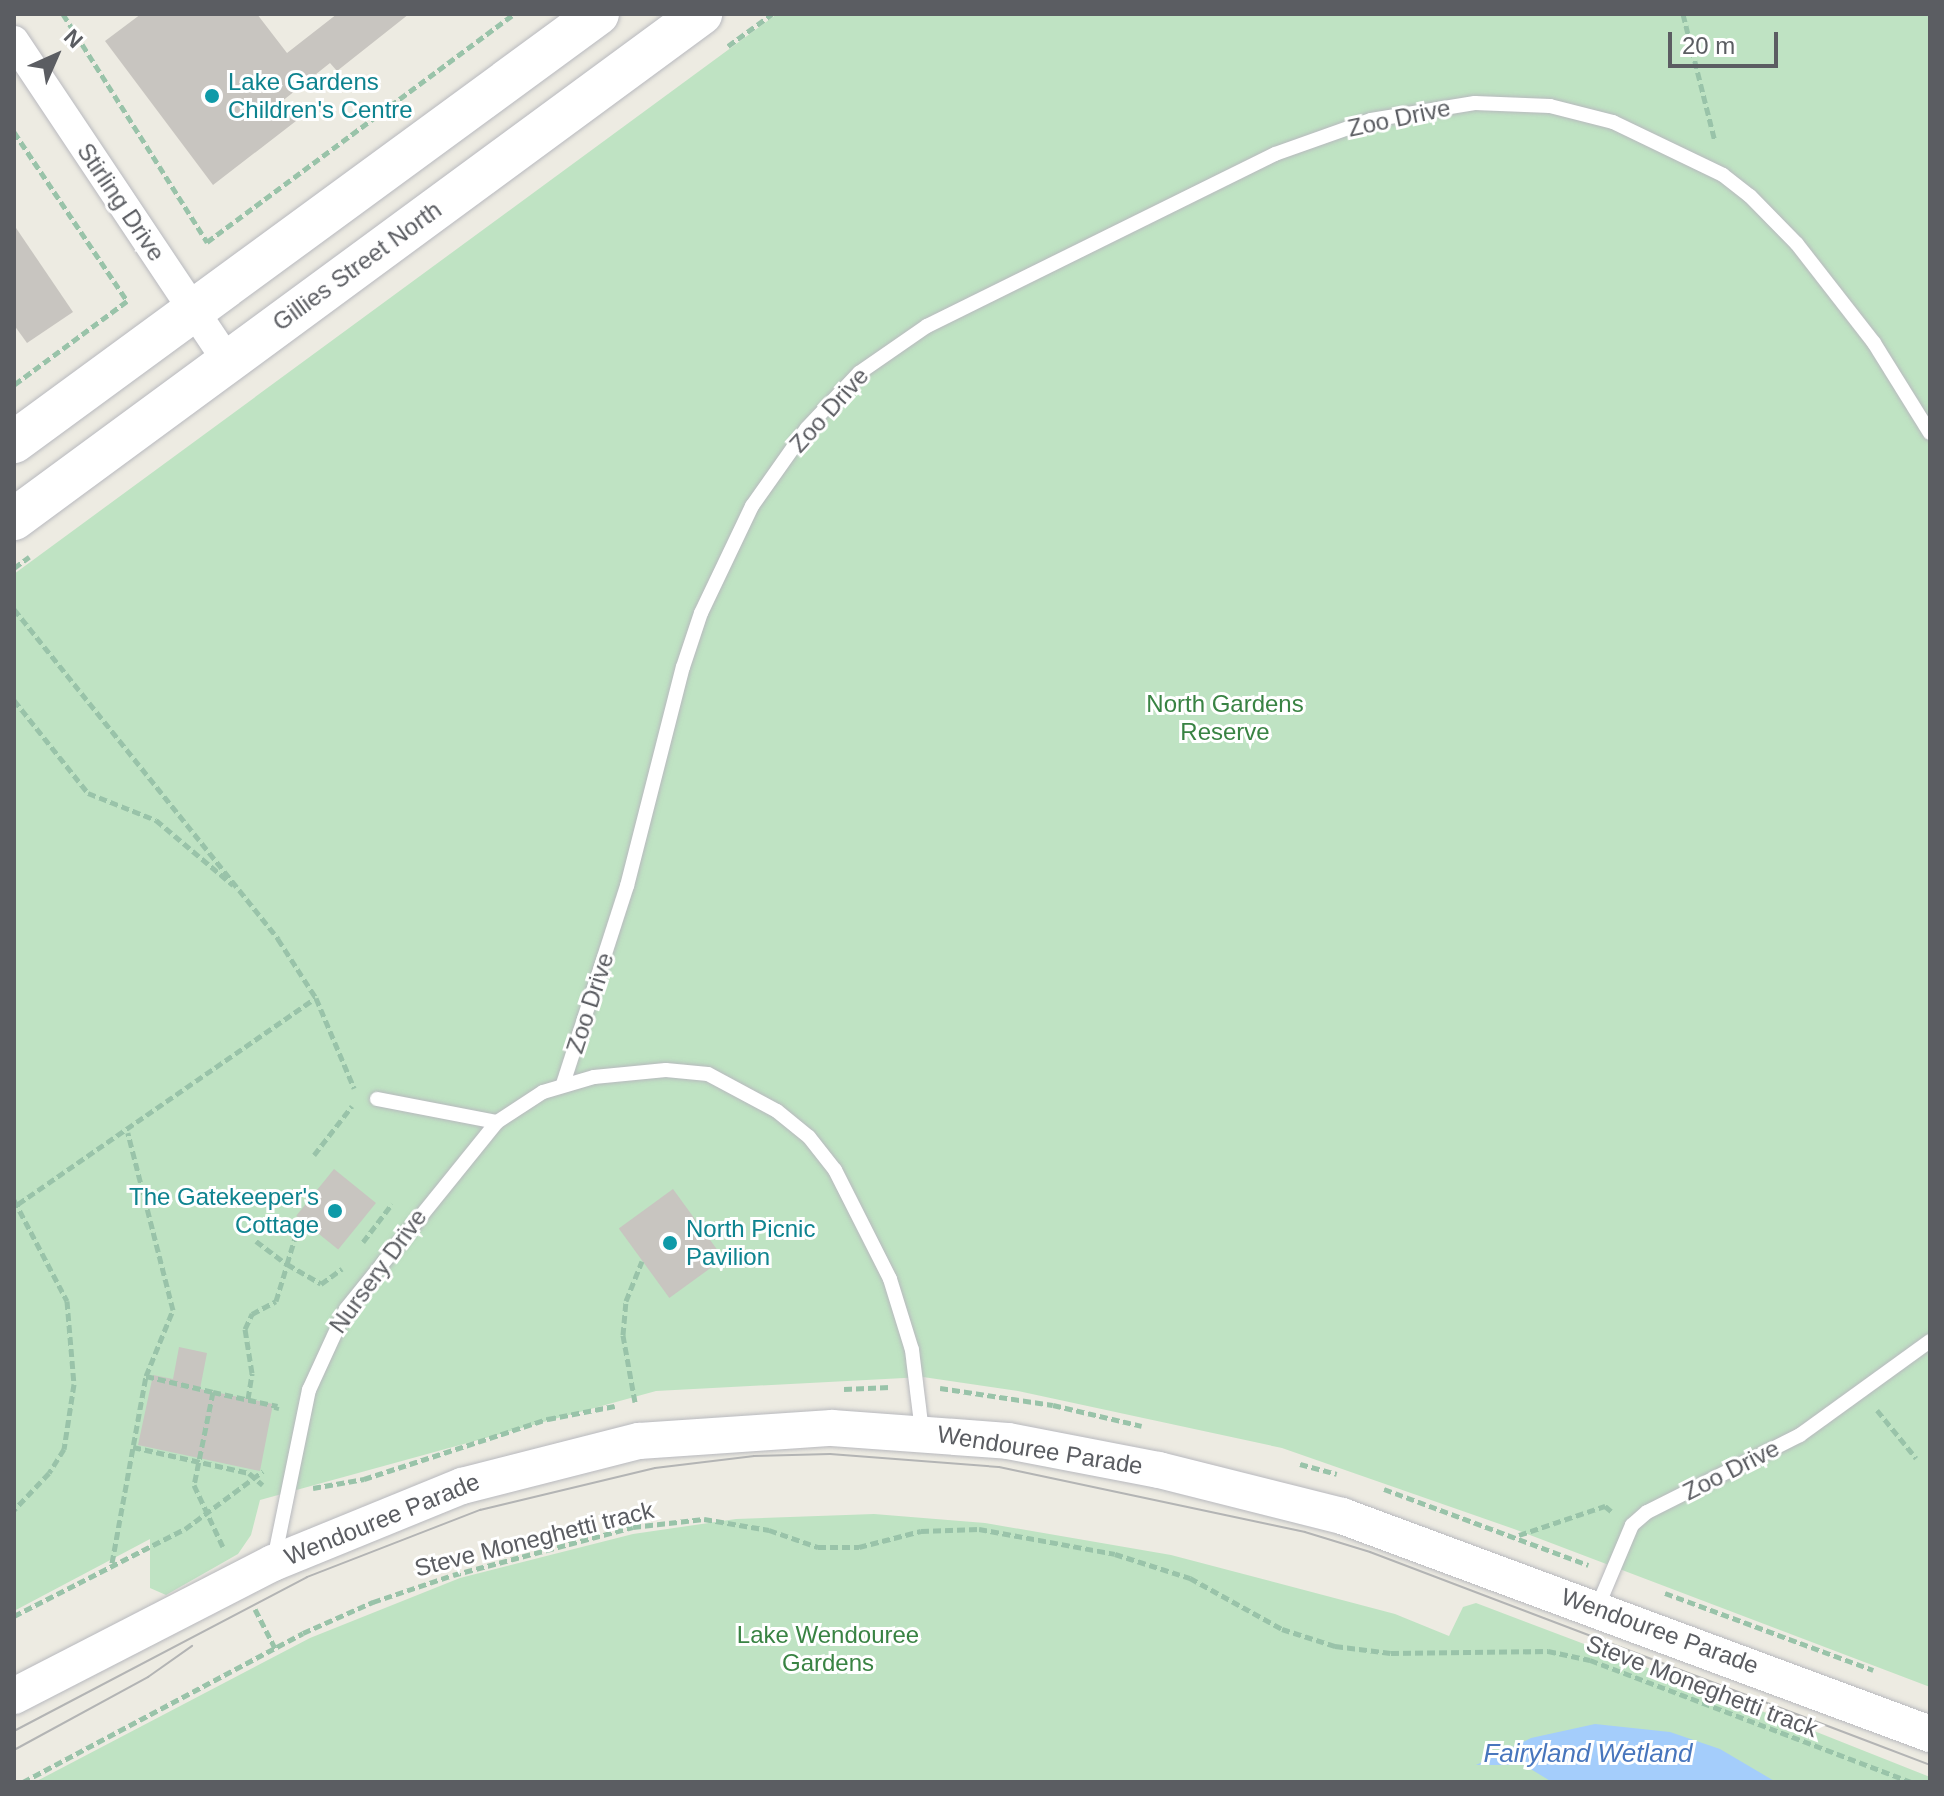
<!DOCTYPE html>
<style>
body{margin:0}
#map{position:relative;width:1944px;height:1796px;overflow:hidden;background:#edebe2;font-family:Arial,sans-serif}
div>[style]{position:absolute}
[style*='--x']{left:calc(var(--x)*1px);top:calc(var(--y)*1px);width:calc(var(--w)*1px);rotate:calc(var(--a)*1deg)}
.green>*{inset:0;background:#bfe3c3}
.water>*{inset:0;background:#a4cdfb}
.building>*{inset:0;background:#c8c5c0;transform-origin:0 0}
.path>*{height:5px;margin-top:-2.5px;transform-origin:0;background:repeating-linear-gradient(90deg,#99c3a9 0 8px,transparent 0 12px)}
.roads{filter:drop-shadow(0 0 2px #b8b9be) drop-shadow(0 0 2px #b8b9be)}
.service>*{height:14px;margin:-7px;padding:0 7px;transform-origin:7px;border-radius:7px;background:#fff}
.minor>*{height:30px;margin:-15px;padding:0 15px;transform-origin:15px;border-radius:15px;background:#fff}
.tertiary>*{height:36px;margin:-18px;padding:0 18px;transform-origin:18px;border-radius:18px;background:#fff}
.secondary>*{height:42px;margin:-21px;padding:0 21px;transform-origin:21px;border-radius:21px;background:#fff}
.tram>*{height:2px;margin:-1px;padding:0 1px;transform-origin:1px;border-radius:1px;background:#b3b4b4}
.dots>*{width:22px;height:22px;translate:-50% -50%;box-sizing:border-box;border:4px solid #fff;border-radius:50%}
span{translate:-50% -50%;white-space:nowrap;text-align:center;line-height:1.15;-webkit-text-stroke:6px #fff;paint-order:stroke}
.culture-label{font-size:24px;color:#0d838f}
.left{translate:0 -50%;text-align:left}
.right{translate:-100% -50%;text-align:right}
.street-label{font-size:24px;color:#5b5d62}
.park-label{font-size:24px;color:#398343}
.water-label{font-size:26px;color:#4876bd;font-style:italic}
.frame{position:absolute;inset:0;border:16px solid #5b5d62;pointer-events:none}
.north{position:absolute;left:16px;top:16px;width:80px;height:80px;-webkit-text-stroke:6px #fff;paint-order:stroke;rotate:45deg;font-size:22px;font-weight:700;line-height:32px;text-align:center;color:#5b5d62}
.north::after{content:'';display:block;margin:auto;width:28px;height:36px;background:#5b5d62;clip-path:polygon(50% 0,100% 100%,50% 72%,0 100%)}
.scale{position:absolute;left:1668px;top:32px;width:110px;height:36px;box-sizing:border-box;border:4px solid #5b5d62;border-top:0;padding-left:10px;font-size:24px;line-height:28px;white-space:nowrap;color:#5b5d62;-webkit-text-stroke:6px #fff;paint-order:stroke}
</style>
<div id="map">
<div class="green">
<div style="clip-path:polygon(777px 14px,1930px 14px,1930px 1687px,1514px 1529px,1282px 1448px,1018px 1391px,923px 1377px,656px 1391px,260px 1500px,251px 1535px,238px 1554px,166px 1595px,150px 1588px,150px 1539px,14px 1611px,14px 574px)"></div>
<div style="clip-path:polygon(874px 1514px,985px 1523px,1171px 1555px,1395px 1614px,1449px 1636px,1463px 1607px,1476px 1603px,1804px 1727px,1930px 1777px,1930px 1782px,35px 1782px,310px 1638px,460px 1578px,633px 1534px,736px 1519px)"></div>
</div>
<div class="water">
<div style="clip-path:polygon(1595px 1724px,1670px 1732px,1720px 1749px,1776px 1782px,1552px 1782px,1524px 1765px,1476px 1765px,1531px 1738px)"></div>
</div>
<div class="building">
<div style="clip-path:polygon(141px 14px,257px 14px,287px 53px,337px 14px,409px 14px,337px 71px,330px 63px,281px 102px,296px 121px,213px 185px,105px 41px)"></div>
<div style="clip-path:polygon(14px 225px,73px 312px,27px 343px,14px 325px)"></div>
<div style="left:334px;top:1169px;width:54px;height:60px;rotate:39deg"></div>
<div style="left:673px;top:1189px;width:86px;height:67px;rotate:54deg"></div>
<div style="clip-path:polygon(179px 1347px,207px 1353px,200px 1389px,273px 1404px,260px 1471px,138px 1445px,153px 1375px,173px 1379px)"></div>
</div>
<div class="path">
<div style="--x:63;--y:14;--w:270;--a:57.7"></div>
<div style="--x:207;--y:242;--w:382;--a:-36.6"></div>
<div style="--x:1683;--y:14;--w:131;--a:75.9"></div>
<div style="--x:728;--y:46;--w:54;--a:-36"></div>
<div style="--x:14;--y:132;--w:203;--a:56.2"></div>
<div style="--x:127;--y:301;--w:141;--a:143.4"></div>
<div style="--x:14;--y:568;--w:19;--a:-36"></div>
<div style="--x:14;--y:609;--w:423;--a:51.3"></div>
<div style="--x:278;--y:939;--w:70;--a:57.2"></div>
<div style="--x:316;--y:998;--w:98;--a:67.1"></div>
<div style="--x:14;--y:700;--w:119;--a:51.5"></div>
<div style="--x:88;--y:793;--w:73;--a:21.7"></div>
<div style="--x:156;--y:820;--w:101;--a:40.2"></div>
<div style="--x:314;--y:1155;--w:62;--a:-52.2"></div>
<div style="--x:14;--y:1200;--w:114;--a:62.3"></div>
<div style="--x:67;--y:1301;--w:83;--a:85.2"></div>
<div style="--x:74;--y:1384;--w:66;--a:98.7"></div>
<div style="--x:64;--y:1449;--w:28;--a:122"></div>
<div style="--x:49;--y:1473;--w:51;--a:133.4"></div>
<div style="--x:18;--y:1204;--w:362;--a:-34.7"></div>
<div style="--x:256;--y:1241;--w:39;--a:37"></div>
<div style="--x:287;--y:1264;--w:34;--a:-73"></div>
<div style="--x:363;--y:1242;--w:48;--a:-52.7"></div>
<div style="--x:146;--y:1376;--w:69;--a:13.4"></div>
<div style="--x:213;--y:1392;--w:95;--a:101.5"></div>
<div style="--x:194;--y:1485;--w:68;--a:64.9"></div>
<div style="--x:940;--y:1388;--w:114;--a:8.6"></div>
<div style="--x:1053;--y:1405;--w:91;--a:13.3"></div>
<div style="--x:844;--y:1389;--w:46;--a:-2.5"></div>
<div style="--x:213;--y:1392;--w:66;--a:12.3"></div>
<div style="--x:277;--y:1406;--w:4;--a:104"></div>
<div style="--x:248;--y:1399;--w:26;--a:-81"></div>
<div style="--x:252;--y:1373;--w:45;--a:-99"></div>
<div style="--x:245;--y:1329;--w:17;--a:-65"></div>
<div style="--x:252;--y:1314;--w:27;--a:-28"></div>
<div style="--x:276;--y:1301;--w:39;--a:-73"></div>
<div style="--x:287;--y:1264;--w:39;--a:30"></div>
<div style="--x:321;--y:1284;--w:26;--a:-36"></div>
<div style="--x:635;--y:1402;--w:68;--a:-100.2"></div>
<div style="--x:623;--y:1335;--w:34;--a:-85"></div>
<div style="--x:626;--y:1301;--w:43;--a:-68.2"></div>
<div style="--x:1877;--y:1410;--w:62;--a:50.9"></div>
<div style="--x:133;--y:1447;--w:119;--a:12.6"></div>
<div style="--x:249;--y:1473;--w:18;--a:41"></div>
<div style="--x:1300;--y:1464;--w:38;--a:15"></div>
<div style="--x:313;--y:1488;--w:52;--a:-10"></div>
<div style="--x:364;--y:1479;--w:194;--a:-18.1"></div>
<div style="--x:548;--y:1419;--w:68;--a:-11"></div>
<div style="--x:1384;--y:1489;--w:218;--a:20.4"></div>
<div style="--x:1519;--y:1535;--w:91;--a:-18.6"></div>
<div style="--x:1605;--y:1506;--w:8;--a:40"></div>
<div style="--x:112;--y:1563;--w:190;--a:-79.7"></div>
<div style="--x:146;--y:1376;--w:71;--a:-67.8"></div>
<div style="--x:173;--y:1310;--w:183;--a:-104.3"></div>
<div style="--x:1665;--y:1593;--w:222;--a:20.3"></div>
<div style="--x:255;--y:1609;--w:44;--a:62.9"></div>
<div style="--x:14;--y:1616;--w:192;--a:-27"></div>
<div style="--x:185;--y:1529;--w:97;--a:-36.6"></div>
<div style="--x:23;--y:1782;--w:317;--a:-28"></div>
<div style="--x:303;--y:1633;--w:77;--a:-23.9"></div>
<div style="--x:373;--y:1602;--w:84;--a:-18.6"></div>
<div style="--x:453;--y:1575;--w:186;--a:-14.9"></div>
<div style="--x:633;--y:1527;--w:71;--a:-6.4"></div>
<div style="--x:704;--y:1519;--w:66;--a:9.6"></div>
<div style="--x:769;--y:1530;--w:52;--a:19.1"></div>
<div style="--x:818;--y:1547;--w:41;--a:0"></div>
<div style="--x:859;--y:1547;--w:64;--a:-14.5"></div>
<div style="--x:921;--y:1531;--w:58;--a:-2"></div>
<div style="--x:979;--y:1529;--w:138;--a:10.4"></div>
<div style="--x:1115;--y:1554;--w:79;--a:17.7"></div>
<div style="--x:1190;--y:1578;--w:105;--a:29"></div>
<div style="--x:1282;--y:1629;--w:56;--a:17.8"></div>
<div style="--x:1335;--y:1646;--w:56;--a:7.1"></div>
<div style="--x:1391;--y:1653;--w:157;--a:-0.7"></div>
<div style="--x:1548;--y:1651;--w:43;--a:12.1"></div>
<div style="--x:1590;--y:1660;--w:343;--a:20.8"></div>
</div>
<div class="roads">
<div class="service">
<div style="--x:563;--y:1084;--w:208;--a:-72.1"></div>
<div style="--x:627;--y:886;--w:226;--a:-75.7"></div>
<div style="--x:683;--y:667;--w:57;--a:-71.6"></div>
<div style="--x:701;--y:613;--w:119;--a:-64.5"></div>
<div style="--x:752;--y:506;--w:95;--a:-54.8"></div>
<div style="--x:807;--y:428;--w:76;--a:-46.6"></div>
<div style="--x:859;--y:373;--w:83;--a:-34.7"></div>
<div style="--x:927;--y:326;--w:388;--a:-26.3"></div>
<div style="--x:1275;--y:154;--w:102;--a:-19.5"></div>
<div style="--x:1371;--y:120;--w:105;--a:-9.3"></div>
<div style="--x:1475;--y:103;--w:75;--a:2.3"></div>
<div style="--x:1550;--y:106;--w:65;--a:14.3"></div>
<div style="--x:1613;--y:122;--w:122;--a:25.7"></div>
<div style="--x:1723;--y:175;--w:34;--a:38"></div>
<div style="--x:1750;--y:196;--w:67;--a:45.6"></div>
<div style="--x:1797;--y:244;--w:125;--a:52.1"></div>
<div style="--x:1874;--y:343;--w:106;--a:58.1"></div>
<div style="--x:377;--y:1099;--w:122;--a:10.9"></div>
<div style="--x:274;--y:1560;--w:174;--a:-78.4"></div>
<div style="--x:309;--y:1390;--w:89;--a:-65.4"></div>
<div style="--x:346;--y:1309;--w:240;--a:-51.1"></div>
<div style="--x:497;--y:1122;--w:55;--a:-33.1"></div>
<div style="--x:543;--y:1092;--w:53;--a:-16.4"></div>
<div style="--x:594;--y:1077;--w:72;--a:-5.6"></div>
<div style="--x:666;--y:1070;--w:42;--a:5.4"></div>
<div style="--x:708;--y:1074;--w:78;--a:28.2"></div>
<div style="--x:777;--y:1111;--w:41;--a:39.1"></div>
<div style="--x:809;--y:1137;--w:42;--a:51.8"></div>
<div style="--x:835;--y:1170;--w:122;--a:63.2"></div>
<div style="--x:890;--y:1279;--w:74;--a:72.8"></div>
<div style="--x:912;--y:1350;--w:83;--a:83"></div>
<div style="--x:1597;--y:1608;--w:90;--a:-67.1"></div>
<div style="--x:1632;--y:1525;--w:20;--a:-41"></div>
<div style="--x:1647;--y:1512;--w:171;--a:-26.7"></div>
<div style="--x:1800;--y:1435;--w:160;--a:-35.9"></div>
</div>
<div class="minor">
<div style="--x:14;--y:41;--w:386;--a:56.3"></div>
</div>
<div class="tertiary">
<div style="--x:14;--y:1696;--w:291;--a:-27.2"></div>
<div style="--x:273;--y:1563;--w:204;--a:-22.2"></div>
<div style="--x:462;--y:1486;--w:183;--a:-14.3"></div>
<div style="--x:639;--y:1441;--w:193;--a:-3.9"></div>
<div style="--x:832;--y:1428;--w:176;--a:4.2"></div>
<div style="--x:1008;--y:1441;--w:154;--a:10.9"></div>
<div style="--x:1159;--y:1470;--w:189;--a:14.1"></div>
<div style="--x:1342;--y:1516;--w:627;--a:20.34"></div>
</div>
<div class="secondary">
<div style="--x:14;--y:442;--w:724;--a:-36.24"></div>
<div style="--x:14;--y:519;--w:853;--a:-36.32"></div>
</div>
</div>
<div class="tram">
<div style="--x:14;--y:1731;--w:331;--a:-27.7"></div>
<div style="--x:307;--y:1577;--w:186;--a:-21.2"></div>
<div style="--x:480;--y:1510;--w:180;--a:-13.5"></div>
<div style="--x:655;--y:1468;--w:100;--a:-6.9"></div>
<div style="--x:754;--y:1456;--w:76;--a:-1.5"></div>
<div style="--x:830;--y:1454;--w:169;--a:4.4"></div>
<div style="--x:999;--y:1467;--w:313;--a:12"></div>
<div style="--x:1305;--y:1532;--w:68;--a:17.1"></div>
<div style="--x:1370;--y:1552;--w:599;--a:20.82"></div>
<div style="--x:14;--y:1750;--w:153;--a:-28.6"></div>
<div style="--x:148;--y:1677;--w:54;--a:-35.2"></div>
</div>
<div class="dots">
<div style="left:212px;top:96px;background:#0f9aa8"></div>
<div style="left:335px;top:1211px;background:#0f9aa8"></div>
<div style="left:670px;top:1243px;background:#0f9aa8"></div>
</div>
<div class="culture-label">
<span class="left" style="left:228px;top:96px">Lake Gardens<br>Children's Centre</span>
<span class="right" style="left:319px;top:1211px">The Gatekeeper's<br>Cottage</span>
<span class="left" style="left:686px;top:1243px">North Picnic<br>Pavilion</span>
</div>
<div class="street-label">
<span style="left:1399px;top:118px;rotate:-12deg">Zoo Drive</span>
<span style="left:121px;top:202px;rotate:56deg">Stirling Drive</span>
<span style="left:357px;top:266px;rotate:-36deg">Gillies Street North</span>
<span style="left:829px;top:410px;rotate:-48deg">Zoo Drive</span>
<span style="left:590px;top:1003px;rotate:-72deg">Zoo Drive</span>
<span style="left:378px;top:1271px;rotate:-54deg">Nursery Drive</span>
<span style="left:1040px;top:1450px;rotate:9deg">Wendouree Parade</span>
<span style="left:1731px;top:1470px;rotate:-27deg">Zoo Drive</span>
<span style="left:382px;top:1519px;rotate:-22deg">Wendouree Parade</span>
<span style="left:534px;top:1539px;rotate:-14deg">Steve Moneghetti track</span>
<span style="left:1660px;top:1631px;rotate:20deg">Wendouree Parade</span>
<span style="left:1702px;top:1686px;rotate:21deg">Steve Moneghetti track</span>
</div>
<div class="park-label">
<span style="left:1225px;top:718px">North Gardens<br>Reserve</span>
<span style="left:828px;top:1649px">Lake Wendouree<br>Gardens</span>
</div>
<div class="water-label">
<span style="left:1588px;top:1754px">Fairyland Wetland</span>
</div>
<div class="frame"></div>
<div class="north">N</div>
<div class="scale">20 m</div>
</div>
